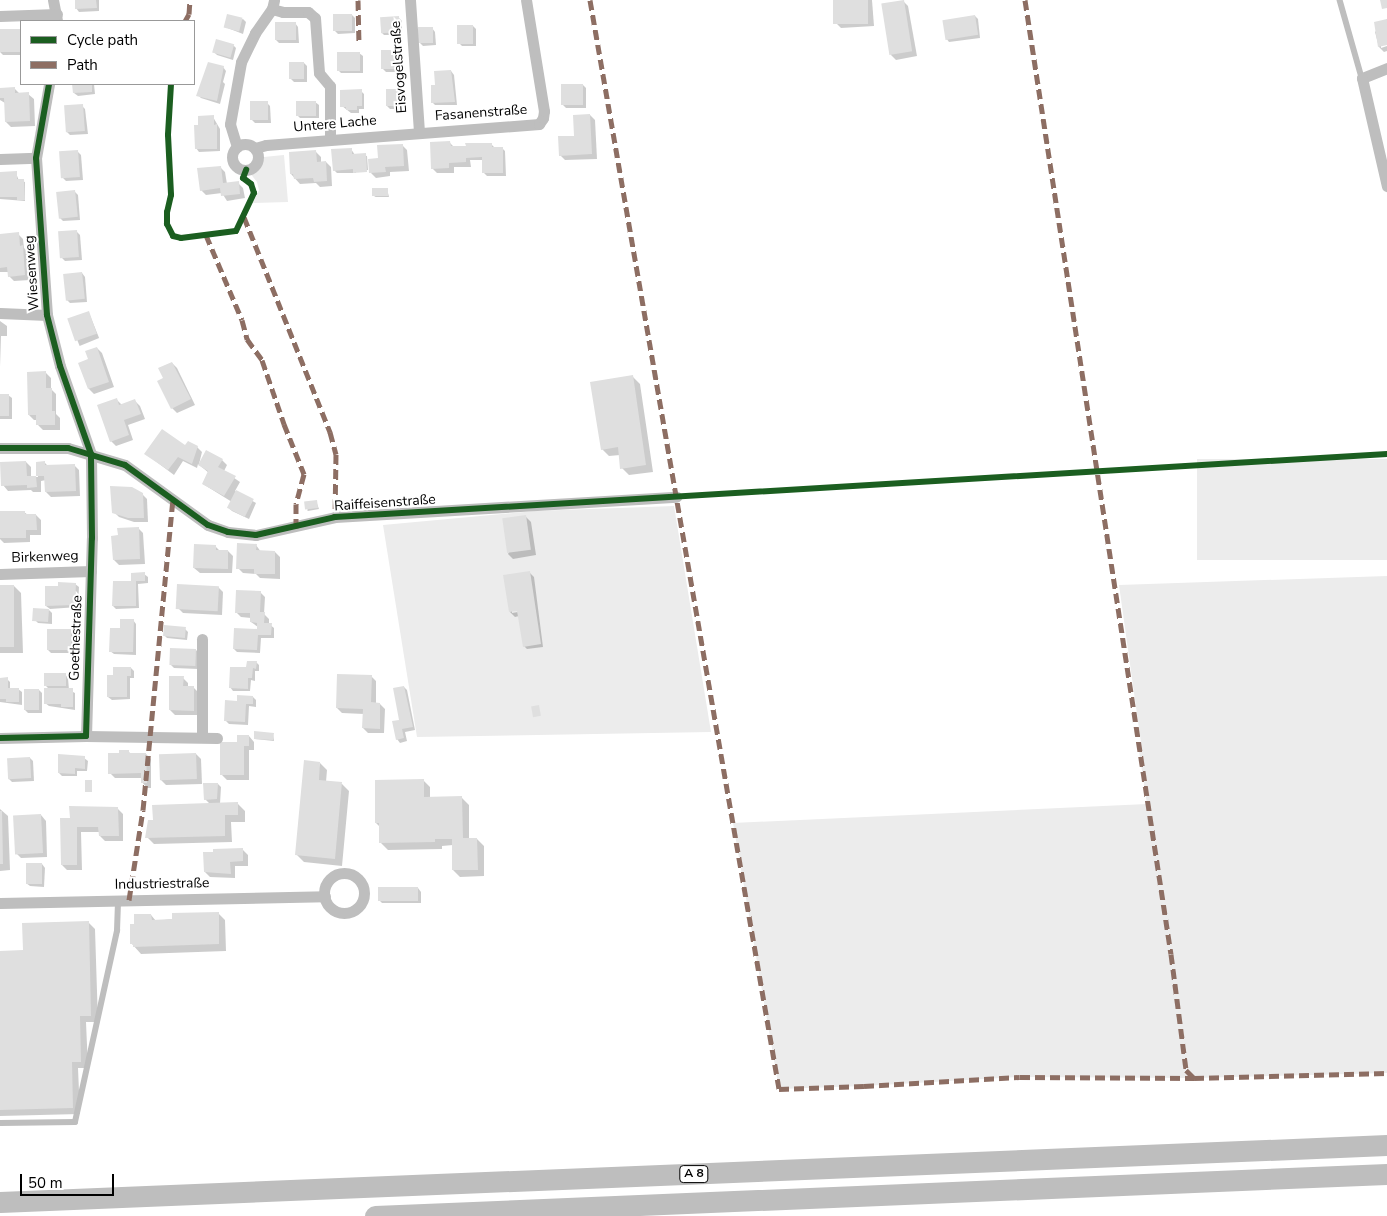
<!DOCTYPE html>
<meta charset="utf-8">
<style>
body{margin:0}
#map{position:relative;width:1387px;height:1216px;overflow:hidden;background:#fff;font-family:"Nunito Sans",sans-serif}
div>[style]{position:absolute}
[style*='--x']{left:calc(var(--x)*1px);top:calc(var(--y)*1px);width:calc(var(--w)*1px);rotate:calc(var(--a)*1deg)}
.green>*{inset:0;background:#ececec;transform-origin:0 0}
.shadow>*{inset:0;background:#0003;transform-origin:0 0}
.building>*{inset:0;background:#dfdfdf;transform-origin:0 0}
.service>*{height:5.5px;margin:-2.75px;padding:0 2.75px;transform-origin:2.75px;border-radius:2.75px;background:#bebebe}
.minor>*{height:11px;margin:-5.5px;padding:0 5.5px;transform-origin:5.5px;border-radius:5.5px;background:#bebebe}
.minor>.ring{margin:-5.5px;padding:0;box-sizing:content-box;background:none;border:11px solid #bebebe;border-radius:50%}
.motorway>*{height:21px;margin:-10.5px;padding:0 10.5px;transform-origin:10.5px;border-radius:10.5px;background:#bebebe}
.quiet>*{height:5px;margin-top:-2.5px;transform-origin:0;background:repeating-linear-gradient(90deg,#8d6e63 0 10px,transparent 0 15px)}
.cycleway>*{height:6px;margin:-3px;padding:0 3px;transform-origin:3px;border-radius:3px;background:#1b5e20}
span{translate:-50% -50%;white-space:nowrap;text-align:center;line-height:1.15;-webkit-text-stroke:4px #fff;paint-order:stroke}
.shield-label span{padding:1px 4px;background:#fff;border:1px solid;border-radius:4px;-webkit-text-stroke-width:0}
.shield-label{font-size:12px;color:#000;font-weight:700}
.street-label{font-size:14px;color:#000}
.legend{position:absolute;left:20px;top:20px;width:175px;height:65px;box-sizing:border-box;background:#fff;border:1px solid #999;margin:0;padding:6px 9px;list-style:none;font-size:15px;color:#000}
.legend li{display:flex;align-items:center;gap:10px;height:25px}
.legend b{width:25px;border:1px solid #999}
.scale{position:absolute;left:20px;top:1174px;width:94px;height:22px;box-sizing:border-box;border:2px solid #000;border-top:0;padding-left:6px;font-size:15px;line-height:18px;white-space:nowrap;color:#000;-webkit-text-stroke:4px #fff;paint-order:stroke}
</style>
<div id="map">
<div class="green">
<div style="clip-path:polygon(284px 155px,288px 202px,253px 203px,259px 190px,257px 182px,250px 173px,262px 164px,264px 157px)"></div>
<div style="left:1387px;top:459px;width:101px;height:190px;rotate:90deg"></div>
<div style="clip-path:polygon(674px 506px,711px 732px,417px 737px,383px 525px,535px 511px)"></div>
<div style="clip-path:polygon(1387px 576px,1387px 1073px,1194px 1078px,1020px 1077px,864px 1086px,779px 1089px,733px 823px,1147px 804px,1139px 751px,1142px 750px,1119px 585px)"></div>
</div>
<div class="shadow">
<div style="clip-path:polygon(76px 0,99px 0,99px 11px,79px 12px,76px 8px)"></div>
<div style="clip-path:polygon(835px 0,872px 0,874px 26px,841px 28px,836px 23px)"></div>
<div style="clip-path:polygon(903px 1px,908px 6px,917px 56px,896px 60px,891px 55px)"></div>
<div style="clip-path:polygon(352px 15px,355px 18px,355px 33px,338px 34px,334px 30px)"></div>
<div style="clip-path:polygon(975px 16px,978px 19px,980px 38px,949px 42px,946px 38px)"></div>
<div style="clip-path:polygon(399px 18px,402px 21px,402px 35px,384px 35px,381px 32px)"></div>
<div style="clip-path:polygon(243px 19px,246px 22px,243px 34px,225px 27px)"></div>
<div style="clip-path:polygon(1387px 19px,1387px 44px,1381px 45px,1381px 48px,1387px 46px,1387px 51px,1384px 52px,1379px 47px,1375px 32px)"></div>
<div style="clip-path:polygon(295px 23px,298px 27px,299px 43px,279px 43px,276px 40px)"></div>
<div style="clip-path:polygon(473px 26px,476px 29px,476px 46px,462px 46px,459px 43px)"></div>
<div style="clip-path:polygon(432px 28px,435px 32px,436px 45px,423px 46px,420px 43px)"></div>
<div style="clip-path:polygon(19px 30px,21px 32px,21px 55px,3px 55px,0 52px,0 31px)"></div>
<div style="clip-path:polygon(233px 45px,236px 48px,233px 60px,217px 55px,214px 52px)"></div>
<div style="clip-path:polygon(400px 51px,403px 55px,403px 72px,386px 72px,383px 69px)"></div>
<div style="clip-path:polygon(359px 53px,363px 56px,363px 73px,341px 73px,338px 70px)"></div>
<div style="clip-path:polygon(304px 63px,307px 66px,307px 82px,294px 82px,291px 79px)"></div>
<div style="clip-path:polygon(223px 67px,226px 71px,223px 82px,225px 84px,220px 104px,201px 98px,198px 95px)"></div>
<div style="clip-path:polygon(451px 71px,454px 75px,457px 105px,435px 105px,432px 102px,436px 86px)"></div>
<div style="clip-path:polygon(74px 84px,94px 84px,95px 94px,78px 96px,74px 93px)"></div>
<div style="clip-path:polygon(583px 85px,586px 88px,586px 108px,566px 108px,563px 105px)"></div>
<div style="clip-path:polygon(0 89px,15px 89px,20px 94px,28px 94px,34px 99px,35px 126px,11px 127px,6px 122px,5px 103px,0 100px)"></div>
<div style="clip-path:polygon(361px 91px,364px 94px,364px 109px,359px 109px,359px 113px,351px 113px,342px 106px)"></div>
<div style="clip-path:polygon(403px 91px,406px 94px,407px 109px,390px 109px,387px 106px)"></div>
<div style="clip-path:polygon(315px 102px,319px 105px,319px 118px,300px 118px,297px 115px)"></div>
<div style="clip-path:polygon(267px 103px,270px 106px,271px 123px,255px 123px,252px 120px)"></div>
<div style="clip-path:polygon(82px 106px,85px 109px,88px 134px,70px 135px,67px 132px)"></div>
<div style="clip-path:polygon(590px 115px,595px 120px,597px 159px,565px 160px,560px 155px)"></div>
<div style="clip-path:polygon(213px 117px,220px 129px,220px 151px,199px 152px,196px 148px,199px 126px)"></div>
<div style="clip-path:polygon(450px 143px,454px 147px,491px 144px,495px 148px,502px 148px,505px 151px,506px 176px,487px 176px,483px 172px,483px 160px,470px 160px,471px 167px,454px 167px,454px 173px,437px 173px,432px 168px)"></div>
<div style="clip-path:polygon(402px 145px,407px 150px,409px 171px,390px 172px,390px 176px,376px 178px,371px 173px,380px 160px)"></div>
<div style="clip-path:polygon(351px 149px,355px 155px,367px 156px,368px 170px,356px 171px,356px 173px,337px 173px,334px 170px)"></div>
<div style="clip-path:polygon(78px 152px,81px 155px,83px 180px,66px 181px,63px 178px)"></div>
<div style="clip-path:polygon(316px 152px,321px 157px,321px 163px,326px 162px,331px 167px,332px 186px,320px 187px,316px 183px,300px 184px,291px 174px)"></div>
<div style="clip-path:polygon(220px 167px,225px 172px,227px 184px,238px 183px,243px 188px,245px 198px,227px 201px,222px 193px,206px 195px,201px 190px)"></div>
<div style="clip-path:polygon(0 173px,16px 173px,19px 181px,25px 182px,25px 201px,0 199px)"></div>
<div style="clip-path:polygon(387px 189px,389px 197px,374px 197px)"></div>
<div style="clip-path:polygon(75px 192px,78px 195px,80px 220px,63px 221px,60px 218px)"></div>
<div style="clip-path:polygon(77px 232px,80px 235px,82px 260px,65px 261px,62px 258px)"></div>
<div style="clip-path:polygon(18px 234px,23px 239px,24px 248px,28px 252px,30px 280px,14px 281px,9px 276px,9px 272px,0 272px,0 235px)"></div>
<div style="clip-path:polygon(82px 273px,85px 277px,87px 302px,70px 303px,67px 300px)"></div>
<div style="left:89px;top:313px;width:27px;height:21px;rotate:68deg"></div>
<div style="clip-path:polygon(0 321px,7px 326px,7px 336px,1px 336px,0 367px)"></div>
<div style="clip-path:polygon(97px 348px,102px 353px,114px 387px,94px 394px,89px 389px,80px 363px,89px 360px)"></div>
<div style="clip-path:polygon(172px 363px,177px 368px,195px 405px,177px 413px,172px 408px,165px 379px)"></div>
<div style="clip-path:polygon(46px 373px,51px 378px,51px 389px,56px 394px,56px 414px,60px 418px,60px 430px,43px 430px,38px 425px,38px 420px,34px 420px,29px 415px)"></div>
<div style="clip-path:polygon(633px 377px,640px 384px,653px 472px,629px 475px,622px 468px,620px 455px,609px 456px,602px 449px)"></div>
<div style="clip-path:polygon(0 395px,8px 395px,12px 398px,12px 419px,0 419px)"></div>
<div style="clip-path:polygon(117px 400px,122px 405px,135px 401px,140px 406px,145px 419px,128px 425px,133px 440px,116px 446px,111px 441px)"></div>
<div style="clip-path:polygon(186px 447px,197px 447px,202px 452px,199px 464px,222px 460px,227px 465px,224px 471px,240px 482px,235px 491px,256px 503px,249px 519px,232px 511px,229px 508px,232px 502px,203px 484px,209px 473px,198px 464px,197px 468px,183px 461px,174px 475px,146px 454px)"></div>
<div style="clip-path:polygon(26px 462px,31px 467px,31px 477px,38px 477px,37px 463px,45px 463px,48px 466px,74px 465px,79px 470px,80px 496px,51px 497px,46px 492px,46px 480px,41px 481px,41px 492px,33px 492px,31px 490px,8px 491px,3px 485px)"></div>
<div style="clip-path:polygon(142px 494px,147px 499px,148px 522px,134px 522px,119px 517px,114px 512px)"></div>
<div style="clip-path:polygon(316px 501px,319px 509px,308px 511px,307px 510px)"></div>
<div style="clip-path:polygon(0 512px,24px 512px,28px 515px,36px 515px,41px 520px,41px 535px,30px 535px,30px 542px,4px 543px,0 539px)"></div>
<div style="clip-path:polygon(526px 517px,531px 522px,536px 555px,513px 559px,508px 554px)"></div>
<div style="clip-path:polygon(138px 528px,143px 533px,145px 564px,119px 565px,114px 560px)"></div>
<div style="clip-path:polygon(256px 545px,261px 552px,275px 552px,280px 557px,280px 579px,260px 578px,256px 574px,243px 573px,238px 568px)"></div>
<div style="clip-path:polygon(215px 546px,220px 551px,228px 551px,233px 556px,232px 573px,200px 573px,194px 568px)"></div>
<div style="clip-path:polygon(evenodd,529px 572px,534px 577px,543px 647px,527px 649px,524px 646px,519px 616px,515px 617px,510px 612px,529px 572px,518px 609px,518px 612px,512px 613px,512px 610px,518px 609px)"></div>
<div style="clip-path:polygon(144px 574px,148px 577px,148px 583px,138px 584px,139px 608px,116px 609px,113px 606px,133px 582px)"></div>
<div style="clip-path:polygon(75px 584px,79px 587px,78px 607px,50px 609px,46px 606px,59px 587px)"></div>
<div style="clip-path:polygon(0 586px,14px 586px,21px 593px,23px 653px,0 653px)"></div>
<div style="clip-path:polygon(218px 587px,223px 592px,222px 615px,183px 613px,178px 608px)"></div>
<div style="clip-path:polygon(260px 592px,265px 597px,264px 614px,269px 619px,269px 624px,274px 628px,274px 638px,261px 638px,260px 653px,237px 652px,234px 649px,258px 630px,258px 627px,251px 622px,251px 618px,241px 617px,236px 612px)"></div>
<div style="clip-path:polygon(49px 610px,52px 613px,52px 624px,38px 623px,35px 620px)"></div>
<div style="clip-path:polygon(133px 620px,136px 624px,136px 655px,114px 654px,110px 651px,121px 630px)"></div>
<div style="clip-path:polygon(185px 629px,188px 632px,187px 640px,167px 638px,164px 635px)"></div>
<div style="clip-path:polygon(70px 631px,73px 634px,73px 653px,51px 653px,48px 650px)"></div>
<div style="clip-path:polygon(196px 650px,199px 653px,198px 669px,174px 668px,171px 665px)"></div>
<div style="clip-path:polygon(256px 662px,259px 665px,259px 671px,255px 671px,255px 681px,251px 680px,250px 691px,233px 691px,230px 687px)"></div>
<div style="clip-path:polygon(131px 668px,134px 671px,134px 678px,130px 678px,130px 699px,112px 700px,108px 697px,114px 676px)"></div>
<div style="clip-path:polygon(65px 674px,68px 678px,69px 690px,75px 693px,75px 710px,49px 706px,45px 703px,49px 689px,46px 686px)"></div>
<div style="clip-path:polygon(371px 676px,376px 681px,376px 704px,380px 704px,385px 709px,384px 733px,368px 733px,363px 728px,364px 714px,342px 713px,337px 708px)"></div>
<div style="clip-path:polygon(183px 678px,188px 683px,188px 688px,194px 688px,199px 693px,198px 715px,175px 715px,170px 710px)"></div>
<div style="clip-path:polygon(0 679px,7px 679px,10px 682px,10px 689px,18px 689px,22px 692px,22px 705px,0 702px)"></div>
<div style="clip-path:polygon(404px 687px,407px 690px,415px 730px,405px 732px,407px 741px,400px 743px,397px 739px)"></div>
<div style="clip-path:polygon(39px 690px,42px 693px,42px 713px,28px 713px,25px 710px)"></div>
<div style="clip-path:polygon(253px 697px,256px 700px,256px 707px,249px 706px,248px 725px,229px 724px,226px 721px,239px 702px)"></div>
<div style="clip-path:polygon(273px 734px,274px 741px,255px 739px)"></div>
<div style="clip-path:polygon(249px 736px,254px 742px,254px 750px,249px 750px,249px 780px,227px 780px,222px 775px)"></div>
<div style="clip-path:polygon(128px 751px,131px 754px,146px 754px,151px 759px,151px 788px,147px 788px,142px 782px,142px 778px,115px 778px,110px 773px,120px 754px)"></div>
<div style="clip-path:polygon(196px 754px,201px 759px,202px 784px,166px 785px,161px 780px)"></div>
<div style="clip-path:polygon(30px 758px,33px 761px,34px 781px,12px 782px,9px 779px)"></div>
<div style="clip-path:polygon(84px 758px,88px 761px,87px 771px,77px 771px,77px 776px,62px 776px,59px 773px)"></div>
<div style="clip-path:polygon(320px 763px,327px 770px,326px 782px,342px 784px,349px 791px,342px 866px,304px 862px,297px 855px)"></div>
<div style="clip-path:polygon(423px 780px,430px 787px,430px 798px,462px 798px,469px 805px,469px 839px,477px 839px,484px 846px,484px 876px,460px 877px,453px 870px,453px 845px,442px 846px,442px 849px,388px 850px,381px 843px,380px 827px,376px 823px)"></div>
<div style="clip-path:polygon(218px 784px,221px 787px,220px 804px,238px 804px,245px 811px,245px 822px,231px 822px,232px 842px,154px 844px,147px 837px,154px 821px,210px 804px,205px 799px)"></div>
<div style="clip-path:polygon(0 809px,8px 816px,10px 870px,0 871px)"></div>
<div style="clip-path:polygon(118px 809px,123px 814px,123px 841px,105px 841px,100px 836px,100px 832px,81px 832px,82px 870px,67px 870px,62px 865px,71px 819px)"></div>
<div style="clip-path:polygon(41px 815px,46px 821px,47px 857px,21px 858px,16px 853px)"></div>
<div style="clip-path:polygon(243px 850px,248px 855px,248px 866px,235px 866px,235px 878px,210px 877px,205px 872px)"></div>
<div style="clip-path:polygon(42px 864px,45px 868px,44px 887px,30px 886px,26px 883px)"></div>
<div style="clip-path:polygon(418px 888px,421px 892px,421px 903px,382px 903px,379px 900px)"></div>
<div style="clip-path:polygon(218px 913px,225px 920px,226px 951px,141px 954px,132px 944px,151px 915px,156px 921px)"></div>
<div style="clip-path:polygon(88px 922px,95px 929px,98px 1022px,86px 1022px,88px 1068px,78px 1068px,80px 1114px,0 1116px,0 952px,24px 951px)"></div>
</div>
<div class="building">
<div style="clip-path:polygon(75px 0,96px 0,97px 8px,75px 9px)"></div>
<div style="left:833px;top:0;width:35px;height:24px"></div>
<div style="left:904px;top:0;width:52px;height:23px;rotate:81deg"></div>
<div style="clip-path:polygon(1380px 0,1387px 0,1387px 8px,1382px 9px)"></div>
<div style="left:227px;top:14px;width:16px;height:14px;rotate:14deg"></div>
<div style="left:333px;top:14px;width:19px;height:17px"></div>
<div style="left:975px;top:15px;width:20px;height:33px;rotate:81deg"></div>
<div style="left:399px;top:16px;width:16px;height:19px;rotate:86deg"></div>
<div style="clip-path:polygon(1387px 19px,1387px 45px,1378px 47px,1374px 22px)"></div>
<div style="left:296px;top:22px;width:18px;height:21px;rotate:90deg"></div>
<div style="left:457px;top:25px;width:16px;height:19px"></div>
<div style="left:433px;top:27px;width:16px;height:15px;rotate:90deg"></div>
<div style="left:0;top:29px;width:20px;height:23px"></div>
<div style="left:216px;top:39px;width:19px;height:14px;rotate:16deg"></div>
<div style="left:400px;top:50px;width:19px;height:19px;rotate:90deg"></div>
<div style="left:337px;top:52px;width:23px;height:19px"></div>
<div style="clip-path:polygon(208px 62px,224px 66px,217px 101px,196px 96px)"></div>
<div style="left:289px;top:62px;width:15px;height:17px"></div>
<div style="clip-path:polygon(451px 70px,455px 102px,431px 103px,431px 85px,435px 85px,434px 71px)"></div>
<div style="clip-path:polygon(72px 84px,92px 84px,92px 92px,73px 93px)"></div>
<div style="left:561px;top:84px;width:22px;height:21px"></div>
<div style="clip-path:polygon(15px 87px,15px 93px,29px 92px,30px 121px,5px 122px,4px 98px,0 98px,0 88px)"></div>
<div style="clip-path:polygon(362px 89px,362px 106px,357px 106px,357px 110px,346px 110px,346px 107px,340px 107px,340px 90px)"></div>
<div style="left:404px;top:89px;width:17px;height:18px;rotate:90deg"></div>
<div style="left:268px;top:101px;width:19px;height:18px;rotate:90deg"></div>
<div style="left:296px;top:101px;width:20px;height:15px"></div>
<div style="left:83px;top:104px;width:27px;height:19px;rotate:86deg"></div>
<div style="clip-path:polygon(590px 114px,592px 154px,559px 156px,558px 136px,574px 136px,573px 115px)"></div>
<div style="clip-path:polygon(214px 115px,214px 125px,217px 124px,217px 149px,195px 149px,194px 125px,198px 125px,198px 116px)"></div>
<div style="clip-path:polygon(450px 141px,451px 146px,466px 146px,465px 143px,492px 143px,492px 147px,503px 147px,503px 173px,482px 173px,482px 157px,466px 158px,466px 162px,449px 163px,449px 168px,431px 169px,430px 142px)"></div>
<div style="clip-path:polygon(403px 144px,404px 166px,385px 167px,386px 172px,369px 173px,368px 159px,378px 158px,377px 145px)"></div>
<div style="clip-path:polygon(352px 148px,352px 154px,366px 153px,367px 172px,353px 173px,353px 169px,333px 171px,331px 149px)"></div>
<div style="left:78px;top:150px;width:27px;height:19px;rotate:86deg"></div>
<div style="clip-path:polygon(316px 150px,317px 162px,326px 161px,327px 181px,314px 182px,313px 178px,294px 179px,293px 174px,290px 174px,289px 152px)"></div>
<div style="clip-path:polygon(221px 166px,223px 183px,239px 181px,240px 194px,221px 196px,220px 188px,200px 191px,197px 168px)"></div>
<div style="clip-path:polygon(17px 171px,17px 179px,24px 179px,25px 200px,17px 200px,17px 197px,0 197px,0 172px)"></div>
<div style="left:388px;top:188px;width:8px;height:16px;rotate:90deg"></div>
<div style="left:75px;top:190px;width:27px;height:19px;rotate:84deg"></div>
<div style="left:77px;top:230px;width:27px;height:19px;rotate:86deg"></div>
<div style="clip-path:polygon(19px 232px,20px 246px,23px 245px,25px 275px,8px 277px,7px 267px,0 268px,0 234px)"></div>
<div style="left:82px;top:272px;width:27px;height:19px;rotate:84deg"></div>
<div style="left:89px;top:311px;width:24px;height:23px;rotate:71deg"></div>
<div style="clip-path:polygon(97px 347px,109px 382px,88px 389px,78px 363px,88px 359px,85px 351px)"></div>
<div style="clip-path:polygon(172px 362px,191px 399px,171px 409px,157px 381px,163px 378px,158px 368px)"></div>
<div style="clip-path:polygon(46px 371px,46px 388px,52px 388px,52px 411px,55px 411px,55px 425px,36px 425px,36px 415px,28px 415px,27px 372px)"></div>
<div style="clip-path:polygon(633px 375px,646px 465px,620px 469px,618px 447px,601px 450px,590px 382px)"></div>
<div style="left:0;top:394px;width:9px;height:22px"></div>
<div style="clip-path:polygon(117px 398px,119px 405px,135px 399px,141px 414px,124px 420px,129px 435px,110px 442px,97px 405px)"></div>
<div style="clip-path:polygon(162px 429px,185px 445px,188px 441px,198px 446px,192px 464px,178px 457px,168px 470px,144px 454px)"></div>
<div style="clip-path:polygon(206px 450px,223px 459px,218px 467px,236px 476px,224px 496px,202px 484px,208px 471px,198px 465px)"></div>
<div style="clip-path:polygon(26px 461px,27px 476px,36px 476px,37px 487px,27px 488px,27px 485px,1px 486px,0 462px)"></div>
<div style="clip-path:polygon(45px 461px,45px 465px,75px 464px,76px 491px,45px 492px,44px 476px,36px 476px,36px 462px)"></div>
<div style="clip-path:polygon(110px 486px,132px 487px,143px 493px,144px 518px,128px 518px,112px 513px)"></div>
<div style="left:236px;top:490px;width:20px;height:20px;rotate:27deg"></div>
<div style="left:317px;top:500px;width:8px;height:13px;rotate:83deg"></div>
<div style="clip-path:polygon(0 511px,25px 511px,25px 514px,36px 514px,37px 530px,26px 530px,26px 538px,0 538px)"></div>
<div style="left:526px;top:515px;width:35px;height:24px;rotate:82deg"></div>
<div style="clip-path:polygon(139px 527px,140px 559px,113px 560px,111px 536px,118px 535px,117px 528px)"></div>
<div style="clip-path:polygon(237px 543px,257px 544px,256px 550px,275px 551px,275px 574px,254px 574px,254px 569px,236px 569px)"></div>
<div style="clip-path:polygon(194px 544px,216px 545px,216px 550px,228px 550px,228px 569px,193px 568px)"></div>
<div style="clip-path:polygon(530px 571px,541px 644px,523px 647px,517px 611px,509px 612px,503px 575px)"></div>
<div style="clip-path:polygon(145px 572px,145px 581px,136px 581px,136px 606px,112px 606px,113px 581px,131px 581px,131px 573px)"></div>
<div style="clip-path:polygon(58px 582px,76px 583px,75px 605px,45px 606px,45px 586px,58px 586px)"></div>
<div style="left:177px;top:584px;width:42px;height:25px;rotate:3deg"></div>
<div style="left:0;top:585px;width:14px;height:62px"></div>
<div style="clip-path:polygon(236px 590px,261px 591px,260px 612px,265px 612px,264px 623px,272px 623px,271px 635px,258px 635px,257px 650px,233px 649px,234px 628px,257px 629px,257px 623px,250px 622px,250px 613px,235px 613px)"></div>
<div style="left:33px;top:608px;width:16px;height:13px;rotate:4deg"></div>
<div style="clip-path:polygon(120px 619px,134px 619px,133px 652px,109px 652px,110px 628px,120px 628px)"></div>
<div style="left:164px;top:625px;width:22px;height:11px;rotate:5deg"></div>
<div style="left:47px;top:629px;width:24px;height:21px"></div>
<div style="left:170px;top:648px;width:26px;height:17px;rotate:2deg"></div>
<div style="clip-path:polygon(247px 661px,257px 661px,256px 669px,253px 668px,252px 678px,248px 678px,248px 689px,229px 688px,230px 667px,246px 667px)"></div>
<div style="clip-path:polygon(113px 667px,131px 667px,131px 676px,127px 676px,127px 697px,107px 697px,107px 675px,113px 675px)"></div>
<div style="left:66px;top:673px;width:13px;height:22px;rotate:90deg"></div>
<div style="clip-path:polygon(337px 674px,372px 675px,371px 702px,380px 703px,380px 729px,362px 728px,363px 709px,336px 708px)"></div>
<div style="clip-path:polygon(169px 676px,184px 676px,183px 686px,194px 686px,194px 711px,169px 710px)"></div>
<div style="clip-path:polygon(8px 677px,8px 688px,19px 688px,19px 702px,6px 702px,6px 699px,0 699px,0 678px)"></div>
<div style="clip-path:polygon(404px 686px,413px 727px,402px 729px,404px 738px,396px 740px,392px 721px,399px 720px,393px 688px)"></div>
<div style="clip-path:polygon(44px 688px,73px 688px,73px 707px,61px 707px,61px 704px,44px 704px)"></div>
<div style="left:24px;top:689px;width:15px;height:21px"></div>
<div style="clip-path:polygon(237px 695px,253px 696px,253px 704px,246px 704px,245px 722px,224px 721px,225px 700px,237px 701px)"></div>
<div style="left:539px;top:705px;width:11px;height:8px;rotate:80deg"></div>
<div style="clip-path:polygon(254px 731px,274px 733px,273px 740px,254px 739px)"></div>
<div style="clip-path:polygon(237px 735px,249px 735px,249px 746px,244px 746px,244px 775px,220px 775px,220px 742px,237px 742px)"></div>
<div style="clip-path:polygon(119px 750px,129px 750px,129px 753px,146px 753px,147px 783px,141px 783px,141px 773px,108px 774px,108px 753px,119px 753px)"></div>
<div style="left:196px;top:753px;width:26px;height:37px;rotate:88deg"></div>
<div style="clip-path:polygon(58px 754px,85px 756px,85px 769px,75px 768px,75px 774px,58px 773px)"></div>
<div style="left:30px;top:757px;width:21px;height:23px;rotate:87deg"></div>
<div style="clip-path:polygon(304px 760px,320px 762px,319px 780px,342px 782px,335px 859px,295px 855px)"></div>
<div style="clip-path:polygon(424px 779px,424px 797px,462px 796px,463px 838px,477px 838px,478px 870px,452px 870px,452px 839px,435px 839px,435px 842px,379px 843px,379px 823px,375px 823px,375px 780px)"></div>
<div style="left:85px;top:780px;width:7px;height:12px"></div>
<div style="clip-path:polygon(203px 783px,218px 783px,217px 799px,204px 800px)"></div>
<div style="clip-path:polygon(238px 802px,238px 815px,225px 815px,225px 836px,145px 838px,148px 820px,153px 820px,152px 805px)"></div>
<div style="clip-path:polygon(69px 806px,118px 807px,119px 836px,99px 836px,98px 827px,77px 827px,77px 865px,61px 865px,60px 818px,70px 818px)"></div>
<div style="clip-path:polygon(0 811px,2px 811px,3px 864px,0 864px)"></div>
<div style="left:41px;top:814px;width:39px;height:28px;rotate:87deg"></div>
<div style="clip-path:polygon(243px 848px,243px 861px,230px 862px,231px 874px,204px 872px,203px 852px,213px 852px,213px 849px)"></div>
<div style="left:26px;top:863px;width:16px;height:21px"></div>
<div style="left:378px;top:887px;width:40px;height:14px"></div>
<div style="clip-path:polygon(219px 912px,219px 944px,133px 947px,133px 944px,130px 944px,130px 924px,134px 924px,134px 914px,151px 914px,152px 920px,172px 919px,172px 913px)"></div>
<div style="clip-path:polygon(89px 921px,91px 1016px,80px 1016px,81px 1062px,72px 1062px,73px 1108px,0 1110px,0 951px,23px 950px,22px 923px)"></div>
</div>
<div class="service">
<div style="--x:1340;--y:0;--w:81;--a:74.2"></div>
<div style="--x:0;--y:1123;--w:75;--a:-0.8"></div>
<div style="--x:75;--y:1122;--w:196;--a:-77.6"></div>
<div style="--x:117;--y:931;--w:31;--a:-88"></div>
</div>
<div class="minor">
<div style="--x:53;--y:0;--w:20;--a:79"></div>
<div style="--x:410;--y:0;--w:133;--a:86.1"></div>
<div style="--x:272;--y:9;--w:11;--a:15"></div>
<div style="--x:283;--y:12;--w:25;--a:0"></div>
<div style="--x:308;--y:12;--w:9;--a:41"></div>
<div style="--x:315;--y:18;--w:55;--a:85.8"></div>
<div style="--x:319;--y:73;--w:17;--a:50"></div>
<div style="--x:330;--y:86;--w:53;--a:90"></div>
<div style="--x:0;--y:16;--w:57;--a:-2"></div>
<div style="--x:1387;--y:68;--w:27;--a:158"></div>
<div style="--x:1362;--y:78;--w:111;--a:77"></div>
<div class="ring" style="left:232px;top:144px;width:15px;height:15px"></div>
<div style="--x:237;--y:147;--w:24;--a:-107"></div>
<div style="--x:230;--y:124;--w:63;--a:-79.9"></div>
<div style="--x:241;--y:62;--w:32;--a:-64"></div>
<div style="--x:255;--y:33;--w:29;--a:-55"></div>
<div style="--x:272;--y:9;--w:9;--a:-77"></div>
<div style="--x:255;--y:148;--w:11;--a:-15"></div>
<div style="--x:266;--y:145;--w:274;--a:-4.4"></div>
<div style="--x:539;--y:124;--w:7;--a:-56"></div>
<div style="--x:543;--y:118;--w:7;--a:-82"></div>
<div style="--x:544;--y:111;--w:112;--a:-99.2"></div>
<div style="--x:0;--y:159;--w:36;--a:-2"></div>
<div style="--x:0;--y:313;--w:47;--a:2.4"></div>
<div style="--x:0;--y:448;--w:68;--a:0"></div>
<div style="--x:68;--y:448;--w:59;--a:16.6"></div>
<div style="--x:125;--y:465;--w:102;--a:35.9"></div>
<div style="--x:208;--y:525;--w:21;--a:19"></div>
<div style="--x:228;--y:532;--w:28;--a:6"></div>
<div style="--x:256;--y:535;--w:81;--a:-12.8"></div>
<div style="--x:335;--y:517;--w:342;--a:-3.4"></div>
<div style="--x:0;--y:574;--w:91;--a:-1.9"></div>
<div style="--x:86;--y:736;--w:131;--a:0.9"></div>
<div style="--x:202;--y:737;--w:98;--a:-90"></div>
<div style="--x:0;--y:738;--w:86;--a:-1.3"></div>
<div style="--x:86;--y:736;--w:198;--a:-88.3"></div>
<div style="--x:92;--y:538;--w:84;--a:-90.7"></div>
<div style="--x:91;--y:454;--w:93;--a:-109.4"></div>
<div style="--x:60;--y:366;--w:53;--a:-104.3"></div>
<div style="--x:47;--y:315;--w:157;--a:-94"></div>
<div style="--x:36;--y:158;--w:75;--a:-80"></div>
<div class="ring" style="left:324px;top:873px;width:29px;height:29px"></div>
<div style="--x:0;--y:903;--w:325;--a:-1.2"></div>
</div>
<div class="motorway">
<div style="--x:0;--y:1202;--w:1388;--a:-2.35"></div>
<div style="--x:375;--y:1216;--w:1013;--a:-2.38"></div>
</div>
<div class="quiet">
<div style="--x:358;--y:0;--w:44;--a:88.7"></div>
<div style="--x:590;--y:0;--w:1105;--a:80.15"></div>
<div style="--x:779;--y:1089;--w:85;--a:-2"></div>
<div style="--x:864;--y:1086;--w:156;--a:-3.3"></div>
<div style="--x:1020;--y:1077;--w:174;--a:0.3"></div>
<div style="--x:1194;--y:1078;--w:193;--a:-1.5"></div>
<div style="--x:1025;--y:0;--w:965;--a:81.3"></div>
<div style="--x:1171;--y:954;--w:117;--a:82.6"></div>
<div style="--x:1186;--y:1070;--w:11;--a:45"></div>
<div style="--x:185;--y:21;--w:8;--a:-60"></div>
<div style="--x:189;--y:14;--w:14;--a:-86"></div>
<div style="--x:244;--y:217;--w:232;--a:68.2"></div>
<div style="--x:330;--y:432;--w:23;--a:75"></div>
<div style="--x:336;--y:454;--w:63;--a:90.9"></div>
<div style="--x:206;--y:235;--w:92;--a:67"></div>
<div style="--x:242;--y:320;--w:20;--a:75"></div>
<div style="--x:247;--y:339;--w:26;--a:54"></div>
<div style="--x:262;--y:360;--w:68;--a:71"></div>
<div style="--x:284;--y:424;--w:54;--a:68.2"></div>
<div style="--x:304;--y:474;--w:31;--a:105"></div>
<div style="--x:296;--y:504;--w:24;--a:90"></div>
<div style="--x:129;--y:900;--w:91;--a:-81.2"></div>
<div style="--x:143;--y:810;--w:311;--a:-84.5"></div>
</div>
<div class="cycleway">
<div style="--x:171;--y:84;--w:51;--a:93.4"></div>
<div style="--x:168;--y:135;--w:60;--a:87.1"></div>
<div style="--x:171;--y:195;--w:17;--a:103"></div>
<div style="--x:167;--y:212;--w:12;--a:90"></div>
<div style="--x:167;--y:224;--w:13;--a:63"></div>
<div style="--x:173;--y:236;--w:8;--a:14"></div>
<div style="--x:181;--y:238;--w:55;--a:-7.3"></div>
<div style="--x:236;--y:231;--w:42;--a:-64.7"></div>
<div style="--x:254;--y:193;--w:9;--a:-108"></div>
<div style="--x:251;--y:184;--w:10;--a:-143"></div>
<div style="--x:243;--y:178;--w:9;--a:-69"></div>
<div style="--x:0;--y:448;--w:68;--a:0"></div>
<div style="--x:68;--y:448;--w:59;--a:16.6"></div>
<div style="--x:125;--y:465;--w:102;--a:35.9"></div>
<div style="--x:208;--y:525;--w:21;--a:19"></div>
<div style="--x:228;--y:532;--w:28;--a:6"></div>
<div style="--x:256;--y:535;--w:81;--a:-12.8"></div>
<div style="--x:335;--y:517;--w:1054;--a:-3.43"></div>
<div style="--x:0;--y:738;--w:86;--a:-1.3"></div>
<div style="--x:86;--y:736;--w:198;--a:-88.3"></div>
<div style="--x:92;--y:538;--w:84;--a:-90.7"></div>
<div style="--x:91;--y:454;--w:93;--a:-109.4"></div>
<div style="--x:60;--y:366;--w:53;--a:-104.3"></div>
<div style="--x:47;--y:315;--w:157;--a:-94"></div>
<div style="--x:36;--y:158;--w:75;--a:-80"></div>
</div>
<div class="shield-label">
<span style="left:694px;top:1174px">A 8</span>
</div>
<div class="street-label">
<span style="left:399px;top:67px;rotate:-94deg">Eisvogelstraße</span>
<span style="left:481px;top:113px;rotate:-4deg">Fasanenstraße</span>
<span style="left:335px;top:124px;rotate:-5deg">Untere Lache</span>
<span style="left:32px;top:273px;rotate:-94deg">Wiesenweg</span>
<span style="left:385px;top:503px;rotate:-4deg">Raiffeisenstraße</span>
<span style="left:45px;top:557px;rotate:-2deg">Birkenweg</span>
<span style="left:76px;top:638px;rotate:-88deg">Goethestraße</span>
<span style="left:162px;top:884px;rotate:-1deg">Industriestraße</span>
</div>
<ul class="legend">
<li><b style="height:6px;background:#1b5e20"></b>Cycle path</li>
<li><b style="height:6px;background:#8d6e63"></b>Path</li>
</ul>
<div class="scale">50 m</div>
</div>
